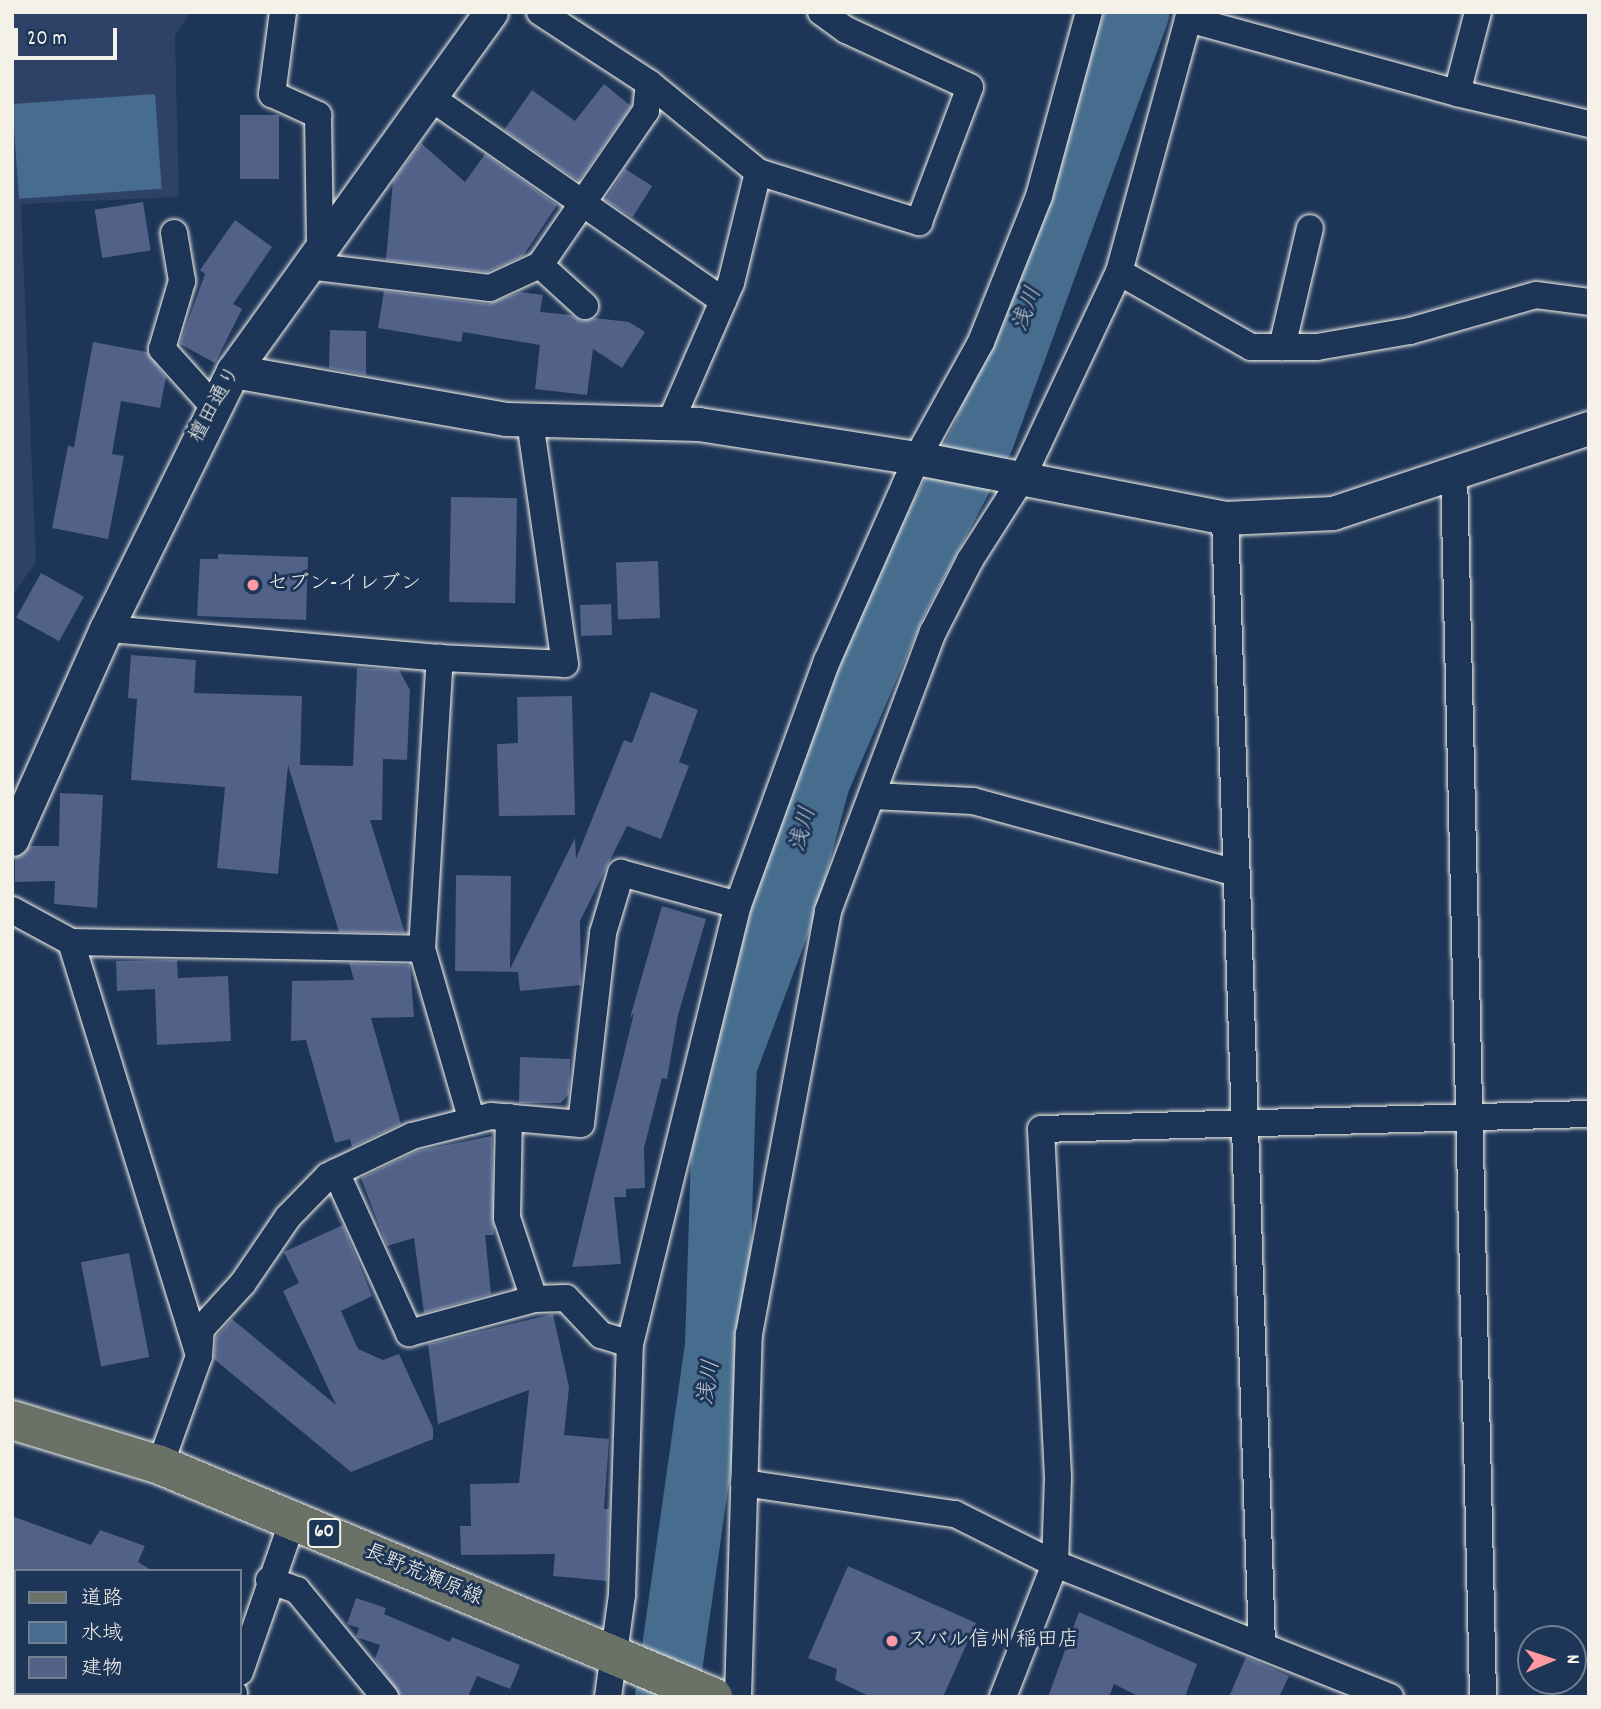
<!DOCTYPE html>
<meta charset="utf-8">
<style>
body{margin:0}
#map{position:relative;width:1601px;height:1709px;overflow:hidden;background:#1d3557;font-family:Dekko,"Klee One",sans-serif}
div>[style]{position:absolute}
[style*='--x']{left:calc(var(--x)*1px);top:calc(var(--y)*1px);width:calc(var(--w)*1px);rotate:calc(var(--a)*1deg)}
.built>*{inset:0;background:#2d4266}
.water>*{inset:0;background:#466c8e;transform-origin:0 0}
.river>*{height:63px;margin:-31.5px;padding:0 31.5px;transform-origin:31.5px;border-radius:31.5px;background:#466c8e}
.building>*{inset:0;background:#516188;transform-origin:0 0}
.roads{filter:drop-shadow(0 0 2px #f4f1e8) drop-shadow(0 0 2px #f4f1e8)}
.minor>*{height:26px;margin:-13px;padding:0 13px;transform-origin:13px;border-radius:13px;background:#1d3557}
.tertiary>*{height:33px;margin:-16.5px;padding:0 16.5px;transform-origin:16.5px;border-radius:16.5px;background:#1d3557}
.primary>*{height:38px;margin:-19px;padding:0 19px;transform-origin:19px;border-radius:19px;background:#6a7166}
.dots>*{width:19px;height:19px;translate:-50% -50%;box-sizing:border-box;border:4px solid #1d3557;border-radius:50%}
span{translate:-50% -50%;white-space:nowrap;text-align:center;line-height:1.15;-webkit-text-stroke:6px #1d3557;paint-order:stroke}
.shield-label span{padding:2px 5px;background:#1d3557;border:2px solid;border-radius:5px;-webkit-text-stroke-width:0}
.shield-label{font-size:19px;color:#f4f1e8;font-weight:700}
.street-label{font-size:21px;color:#f4f1e8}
.poi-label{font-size:21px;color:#f4f1e8}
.left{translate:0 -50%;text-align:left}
.water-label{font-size:23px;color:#b7c2c8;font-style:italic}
.frame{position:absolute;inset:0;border:14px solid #f4f1e8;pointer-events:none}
.legend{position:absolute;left:14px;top:1569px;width:228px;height:126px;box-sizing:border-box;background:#1d3557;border:2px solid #738091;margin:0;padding:9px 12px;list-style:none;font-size:21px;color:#f4f1e8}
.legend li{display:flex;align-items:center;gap:14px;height:35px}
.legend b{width:35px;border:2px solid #738091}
.north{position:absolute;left:1517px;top:1625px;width:70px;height:70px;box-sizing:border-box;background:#1d3557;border:2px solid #738091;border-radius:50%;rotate:88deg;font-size:19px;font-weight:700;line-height:28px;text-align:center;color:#f4f1e8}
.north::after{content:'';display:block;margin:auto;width:24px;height:32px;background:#ff9aa2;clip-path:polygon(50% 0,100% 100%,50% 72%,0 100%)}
.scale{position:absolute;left:14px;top:28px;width:103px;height:32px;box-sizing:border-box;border:4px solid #f4f1e8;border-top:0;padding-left:9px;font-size:21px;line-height:24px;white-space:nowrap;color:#f4f1e8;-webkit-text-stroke:5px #1d3557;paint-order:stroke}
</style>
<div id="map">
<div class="built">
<div style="clip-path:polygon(12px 12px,191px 12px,175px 36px,179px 197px,21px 204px,36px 562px,12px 596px)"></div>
</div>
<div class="water">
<div style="left:155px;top:94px;width:95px;height:143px;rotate:86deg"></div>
</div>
<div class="river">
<div style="--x:666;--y:1697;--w:357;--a:-81.9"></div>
<div style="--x:716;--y:1344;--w:279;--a:-88.2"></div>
<div style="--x:725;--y:1065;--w:175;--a:-69.6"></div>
<div style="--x:786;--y:901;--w:124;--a:-75.1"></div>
<div style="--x:818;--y:781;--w:196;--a:-66.8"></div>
<div style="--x:895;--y:601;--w:187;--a:-61.9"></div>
<div style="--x:983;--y:436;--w:451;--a:-70"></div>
</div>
<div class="building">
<div style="clip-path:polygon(604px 84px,631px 106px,579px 181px,504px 130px,532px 90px,575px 121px)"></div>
<div style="left:240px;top:115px;width:39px;height:64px"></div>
<div style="clip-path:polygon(421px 143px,465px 182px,485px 154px,557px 205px,523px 256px,487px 272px,386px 260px,393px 181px)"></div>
<div style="left:625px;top:169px;width:32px;height:37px;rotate:32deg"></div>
<div style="left:143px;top:202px;width:49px;height:49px;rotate:81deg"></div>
<div style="clip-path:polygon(235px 220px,272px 247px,233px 304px,242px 309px,215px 363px,180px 344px,205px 274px,200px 270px)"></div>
<div style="clip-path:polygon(384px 291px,488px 304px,520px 292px,543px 295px,540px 312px,572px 315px,582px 321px,595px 318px,629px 322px,645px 332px,622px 368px,593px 349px,587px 395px,535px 389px,540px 345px,463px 332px,461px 342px,378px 328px)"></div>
<div style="clip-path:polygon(330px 330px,366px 331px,366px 375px,329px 368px)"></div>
<div style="clip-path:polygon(93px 342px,147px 352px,166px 377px,160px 408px,121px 401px,112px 454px,124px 456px,108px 539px,52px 528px,68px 446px,74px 447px)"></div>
<div style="left:451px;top:497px;width:66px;height:105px;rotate:1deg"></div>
<div style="clip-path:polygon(218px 554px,308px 557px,306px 620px,197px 616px,200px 559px,218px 559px)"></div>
<div style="left:658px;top:561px;width:57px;height:42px;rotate:88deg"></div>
<div style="left:41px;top:573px;width:49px;height:51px;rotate:29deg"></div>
<div style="left:611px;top:604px;width:31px;height:31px;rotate:88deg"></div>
<div style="clip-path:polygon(131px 655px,196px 660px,194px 693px,302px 696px,300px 765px,353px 766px,357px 668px,399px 670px,410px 690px,407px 760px,383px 759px,382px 820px,370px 820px,405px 933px,339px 932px,288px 765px,278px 874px,217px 868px,225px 787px,131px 780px,137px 699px,128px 698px)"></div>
<div style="clip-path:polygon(651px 692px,698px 710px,679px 762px,689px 766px,661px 839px,627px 826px,580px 921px,581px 985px,520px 991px,518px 972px,455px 971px,456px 875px,511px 876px,510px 969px,575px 838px,576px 859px,624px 740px,632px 743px)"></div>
<div style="clip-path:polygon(572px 696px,575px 815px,499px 816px,497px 744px,518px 743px,517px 697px)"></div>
<div style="clip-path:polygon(60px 793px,103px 795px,97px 908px,54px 904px,55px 881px,15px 882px,15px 858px,30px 846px,59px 846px)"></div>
<div style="clip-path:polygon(662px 906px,706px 919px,678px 1015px,667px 1079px,662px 1078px,644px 1148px,645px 1188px,626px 1189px,626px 1197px,614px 1197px,621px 1264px,572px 1267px,634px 1013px,630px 1018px)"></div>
<div style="clip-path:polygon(177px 960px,178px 978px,228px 976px,231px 1041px,157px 1045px,155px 989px,117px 991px,116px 961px)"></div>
<div style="clip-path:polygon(349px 963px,410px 965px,414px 1017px,371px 1018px,401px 1124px,352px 1147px,350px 1139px,335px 1143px,306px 1040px,291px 1041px,292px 981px,354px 980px)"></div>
<div style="clip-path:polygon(520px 1057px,570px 1059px,569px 1094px,561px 1103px,519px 1103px)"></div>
<div style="clip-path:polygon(492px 1136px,494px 1235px,485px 1235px,491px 1294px,424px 1313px,414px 1238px,387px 1246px,361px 1178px,417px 1151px)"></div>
<div style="clip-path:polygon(343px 1225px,372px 1296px,341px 1311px,358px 1349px,383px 1360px,399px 1354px,433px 1428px,433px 1439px,351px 1472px,214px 1359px,216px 1337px,232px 1319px,336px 1405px,283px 1291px,299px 1283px,284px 1252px)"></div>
<div style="left:129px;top:1253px;width:106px;height:49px;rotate:79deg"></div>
<div style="clip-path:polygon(553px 1314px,569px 1387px,564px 1435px,609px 1439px,604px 1509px,609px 1509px,607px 1581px,553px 1576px,555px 1554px,461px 1555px,460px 1526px,471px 1526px,470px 1484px,519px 1483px,529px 1390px,438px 1424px,428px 1344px)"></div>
<div style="clip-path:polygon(12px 1516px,91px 1545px,100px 1530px,145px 1546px,138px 1562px,153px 1571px,12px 1571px)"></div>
<div style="clip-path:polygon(848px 1566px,976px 1623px,943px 1697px,871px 1697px,835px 1680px,837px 1669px,808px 1658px)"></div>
<div style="clip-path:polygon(356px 1598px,386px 1608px,384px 1614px,450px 1642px,452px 1637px,520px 1665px,510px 1689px,477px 1676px,468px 1697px,400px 1697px,375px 1659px,380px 1645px,356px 1637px,359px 1628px,347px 1624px)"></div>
<div style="clip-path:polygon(1079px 1612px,1197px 1664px,1185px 1697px,1140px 1697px,1114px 1684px,1109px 1697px,1048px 1697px)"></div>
<div style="clip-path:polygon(1246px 1657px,1289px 1676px,1279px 1697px,1229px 1697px)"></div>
</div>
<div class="roads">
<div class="minor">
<div style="--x:283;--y:12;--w:83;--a:97.6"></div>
<div style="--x:272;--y:94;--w:51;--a:24.5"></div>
<div style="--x:318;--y:115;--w:134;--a:89.1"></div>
<div style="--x:540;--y:12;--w:130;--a:33.1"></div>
<div style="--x:649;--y:83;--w:141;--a:39.2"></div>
<div style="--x:758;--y:172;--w:169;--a:17.3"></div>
<div style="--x:919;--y:222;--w:144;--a:-69.3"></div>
<div style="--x:970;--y:87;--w:136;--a:-155.3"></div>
<div style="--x:846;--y:30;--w:31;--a:-144"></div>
<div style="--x:1188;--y:19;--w:279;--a:15.4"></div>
<div style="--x:1457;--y:93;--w:136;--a:13.2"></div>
<div style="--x:1457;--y:93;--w:84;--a:-75.5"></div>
<div style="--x:430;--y:97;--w:357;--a:34.8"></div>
<div style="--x:174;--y:233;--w:49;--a:80.5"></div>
<div style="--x:182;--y:281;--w:71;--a:106.4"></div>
<div style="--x:162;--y:349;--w:78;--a:48.1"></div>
<div style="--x:540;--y:265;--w:187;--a:-55.5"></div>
<div style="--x:646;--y:111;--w:28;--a:-84"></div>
<div style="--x:308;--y:266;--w:183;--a:6.9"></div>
<div style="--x:490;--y:288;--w:55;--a:-24.7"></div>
<div style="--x:540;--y:265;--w:61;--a:42.3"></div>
<div style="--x:1119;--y:272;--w:152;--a:29.6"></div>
<div style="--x:1251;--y:347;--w:66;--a:0"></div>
<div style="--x:1317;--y:347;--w:94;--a:-9.8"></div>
<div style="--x:1410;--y:331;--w:131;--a:-15.9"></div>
<div style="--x:1536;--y:295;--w:53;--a:7.5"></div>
<div style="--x:1282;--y:347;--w:122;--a:-76.8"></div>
<div style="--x:670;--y:423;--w:153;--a:-66.5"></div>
<div style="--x:731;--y:283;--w:114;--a:-76.3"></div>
<div style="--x:1454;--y:473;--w:1224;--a:88.64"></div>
<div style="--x:1225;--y:518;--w:1128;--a:88.12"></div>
<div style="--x:440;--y:658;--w:125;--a:2.7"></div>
<div style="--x:565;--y:664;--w:245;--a:-98.2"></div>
<div style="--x:873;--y:796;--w:100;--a:2.9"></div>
<div style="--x:973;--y:801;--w:273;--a:15.3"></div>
<div style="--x:12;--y:910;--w:67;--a:28.5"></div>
<div style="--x:71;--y:942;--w:433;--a:72.8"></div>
<div style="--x:199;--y:1356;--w:116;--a:109.7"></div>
<div style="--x:71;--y:942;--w:351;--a:1.1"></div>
<div style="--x:422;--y:949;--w:292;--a:-86.5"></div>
<div style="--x:440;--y:658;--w:335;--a:-175"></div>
<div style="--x:422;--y:949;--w:179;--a:73.8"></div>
<div style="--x:336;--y:1172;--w:177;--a:65.6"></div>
<div style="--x:409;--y:1333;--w:130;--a:-15.2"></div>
<div style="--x:534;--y:1299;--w:85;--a:-108.4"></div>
<div style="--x:507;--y:1218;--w:101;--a:-88.9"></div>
<div style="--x:534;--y:1299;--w:32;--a:-2"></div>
<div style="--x:566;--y:1298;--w:51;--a:46.6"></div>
<div style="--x:601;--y:1335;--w:30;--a:17"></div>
<div style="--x:199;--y:1356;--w:27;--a:-86"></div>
<div style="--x:201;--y:1329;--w:62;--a:-47.6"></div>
<div style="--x:243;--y:1283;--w:80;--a:-55.7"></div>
<div style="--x:288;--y:1217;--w:57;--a:-45.7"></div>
<div style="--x:328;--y:1176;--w:93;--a:-25.5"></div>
<div style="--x:412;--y:1136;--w:81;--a:-14.2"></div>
<div style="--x:491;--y:1116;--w:90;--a:5.1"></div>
<div style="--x:581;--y:1124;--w:192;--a:-83.4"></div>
<div style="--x:603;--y:933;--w:63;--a:-73.3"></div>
<div style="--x:621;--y:873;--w:121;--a:15.3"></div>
<div style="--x:744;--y:1483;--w:213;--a:8.4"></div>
<div style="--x:955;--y:1514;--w:112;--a:26.6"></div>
<div style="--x:1055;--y:1564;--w:143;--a:111.4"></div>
<div style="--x:269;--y:1580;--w:30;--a:20"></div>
<div style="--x:297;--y:1590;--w:139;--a:50.6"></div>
<div style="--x:12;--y:1589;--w:4;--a:14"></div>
<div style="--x:240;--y:1672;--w:161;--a:-70.8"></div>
<div style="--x:111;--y:1697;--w:4;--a:-90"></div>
<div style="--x:233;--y:1697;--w:4;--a:-76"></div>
<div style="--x:608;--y:1697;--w:103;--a:-82.2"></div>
<div style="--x:622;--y:1595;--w:251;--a:-88.2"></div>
<div style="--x:630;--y:1344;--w:452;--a:-76.2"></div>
<div style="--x:738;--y:905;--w:260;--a:-70"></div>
<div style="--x:827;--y:661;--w:222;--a:-66.1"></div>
<div style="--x:917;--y:458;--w:132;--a:-61.1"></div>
<div style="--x:981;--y:342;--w:157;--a:-68.3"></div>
<div style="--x:1039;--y:196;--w:191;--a:-74.8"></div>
<div style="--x:738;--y:1697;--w:363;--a:-88.3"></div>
<div style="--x:749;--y:1334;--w:430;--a:-79.4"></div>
<div style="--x:828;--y:911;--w:298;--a:-69.4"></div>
<div style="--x:933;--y:632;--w:81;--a:-62.8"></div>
<div style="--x:970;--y:560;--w:95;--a:-57.5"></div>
<div style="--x:1021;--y:480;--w:230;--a:-64.8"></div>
<div style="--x:1119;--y:272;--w:270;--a:-74.7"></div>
<div style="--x:1390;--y:1697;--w:360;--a:-158.3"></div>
<div style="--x:1055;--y:1564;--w:87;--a:-88"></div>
<div style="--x:1058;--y:1477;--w:348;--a:-92.8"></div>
<div style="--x:1041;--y:1129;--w:548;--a:-1.57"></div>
</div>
<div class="tertiary">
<div style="--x:233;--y:371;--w:277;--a:10"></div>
<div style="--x:506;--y:419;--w:193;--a:1.5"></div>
<div style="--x:699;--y:424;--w:221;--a:8.9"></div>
<div style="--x:917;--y:458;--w:314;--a:11"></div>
<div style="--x:1225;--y:518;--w:108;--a:-2.7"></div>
<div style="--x:1333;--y:513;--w:270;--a:-18.4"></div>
<div style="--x:12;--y:839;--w:230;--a:-65.9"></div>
<div style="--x:106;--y:629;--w:288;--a:-63.8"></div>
<div style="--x:233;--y:371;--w:442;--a:-54.3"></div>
</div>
<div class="primary">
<div style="--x:12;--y:1420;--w:155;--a:16.9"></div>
<div style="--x:160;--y:1465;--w:600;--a:22.76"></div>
</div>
</div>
<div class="dots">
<div style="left:253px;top:585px;background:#ff9aa2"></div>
<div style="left:892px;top:1641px;background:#ff9aa2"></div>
</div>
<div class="shield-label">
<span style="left:324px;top:1533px">60</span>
</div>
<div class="street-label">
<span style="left:216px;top:405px;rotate:-61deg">檀田通り</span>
<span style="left:423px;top:1576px;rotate:23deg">長野荒瀬原線</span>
</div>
<div class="poi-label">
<span class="left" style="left:267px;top:585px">セブン-イレブン</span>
<span class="left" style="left:906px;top:1641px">スバル信州 稲田店</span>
</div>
<div class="water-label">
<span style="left:1029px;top:310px;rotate:-70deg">浅川</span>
<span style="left:805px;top:830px;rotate:-75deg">浅川</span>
<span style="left:711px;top:1383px;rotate:-82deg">浅川</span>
</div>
<div class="frame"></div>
<ul class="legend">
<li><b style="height:9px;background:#6a7166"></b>道路</li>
<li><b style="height:19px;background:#466c8e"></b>水域</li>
<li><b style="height:19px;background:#516188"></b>建物</li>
</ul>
<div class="north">N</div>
<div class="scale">20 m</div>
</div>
